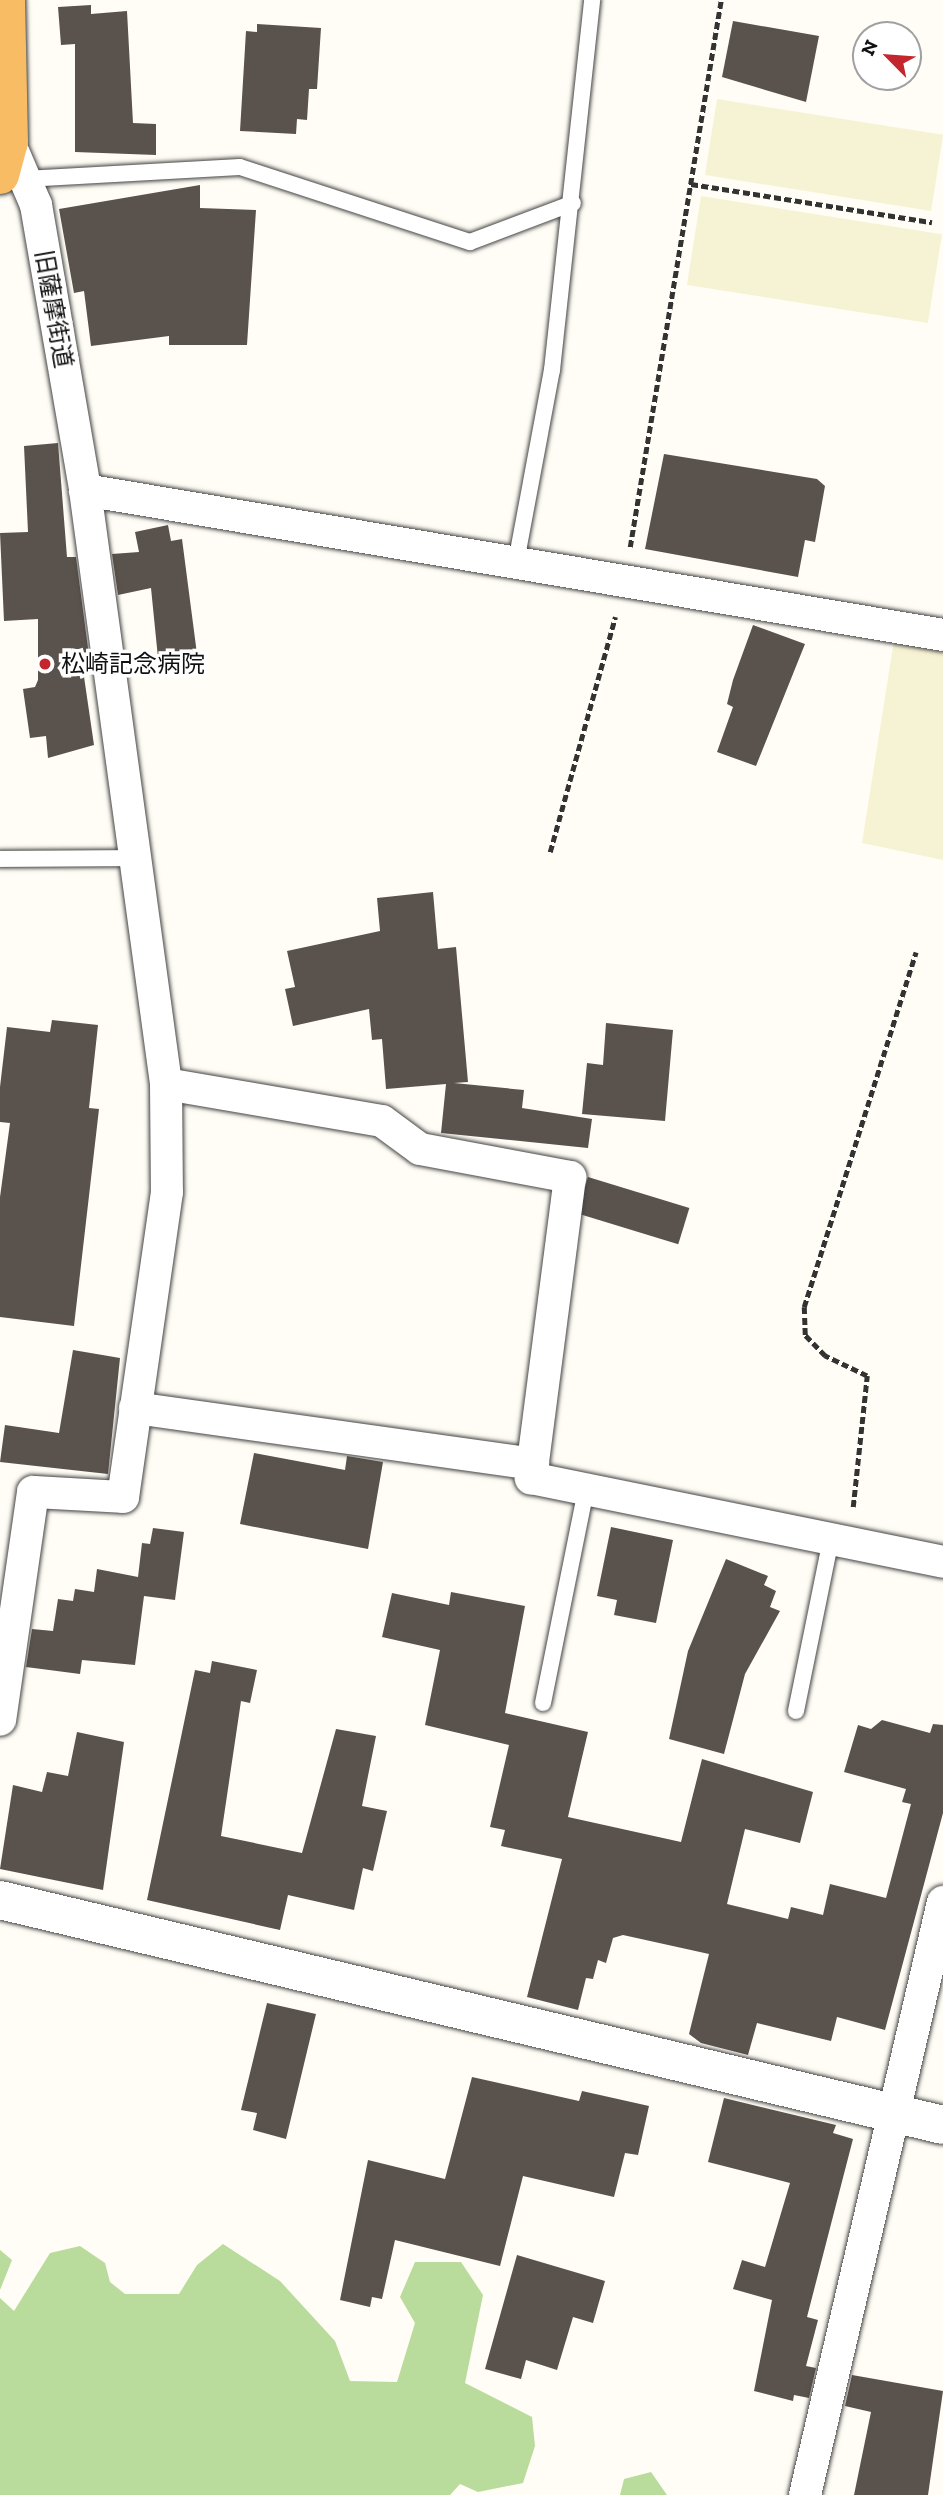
<!DOCTYPE html>
<meta charset="utf-8">
<style>
body{margin:0}
#map{position:relative;width:943px;height:2495px;overflow:hidden;background:#fffdf5;font-family:"Zilla Slab","Noto Sans JP",serif}
div>[style]{position:absolute}
[style*='--x']{left:calc(var(--x)*1px);top:calc(var(--y)*1px);width:calc(var(--w)*1px);rotate:calc(var(--a)*1deg)}
.farmland>*{inset:0;background:#f6f3d4;transform-origin:0 0}
.forest>*{inset:0;background:#b9dc9c}
.building>*{inset:0;background:#5a524d;transform-origin:0 0}
.path>*{height:4.5px;margin-top:-2.25px;transform-origin:0;background:repeating-linear-gradient(90deg,#333 0 7px,transparent 0 10.5px)}
.roads{filter:drop-shadow(0 0 2px #444) drop-shadow(0 0 2px #444)}
.service>*{height:16px;margin:-8px;padding:0 8px;transform-origin:8px;border-radius:8px;background:#fff}
.minor>*{height:32px;margin:-16px;padding:0 16px;transform-origin:16px;border-radius:16px;background:#fff}
.tertiary>*{height:38px;margin:-19px;padding:0 19px;transform-origin:19px;border-radius:19px;background:#fff}
.trunk>*{height:38px;margin:-19px;padding:0 19px;transform-origin:19px;border-radius:19px;background:#f7bc64}
.dots>*{width:19px;height:19px;translate:-50% -50%;box-sizing:border-box;border:4px solid #fff;border-radius:50%}
span{translate:-50% -50%;white-space:nowrap;text-align:center;line-height:1.15;-webkit-text-stroke:7px #fff;paint-order:stroke}
.street-label{font-size:24px;color:#111}
.poi-label{font-size:24px;color:#111}
.left{translate:0 -50%;text-align:left}
.north{position:absolute;left:852px;top:21px;width:70px;height:70px;box-sizing:border-box;background:#fff;border:2px solid #a0a0a0;border-radius:50%;rotate:295deg;font-size:19px;font-weight:700;line-height:28px;text-align:center;color:#111}
.north::after{content:'';display:block;margin:auto;width:24px;height:32px;background:#c4262e;clip-path:polygon(50% 0,100% 100%,50% 72%,0 100%)}
</style>
<div id="map">
<div class="farmland">
<div style="left:717px;top:99px;width:229px;height:77px;rotate:9deg"></div>
<div style="left:701px;top:196px;width:244px;height:90px;rotate:9deg"></div>
<div style="clip-path:polygon(894px 640px,943px 648px,943px 860px,862px 843px)"></div>
</div>
<div class="forest">
<div style="clip-path:polygon(223px 2244px,280px 2281px,335px 2341px,350px 2381px,397px 2382px,415px 2323px,400px 2297px,415px 2262px,461px 2262px,483px 2295px,465px 2383px,532px 2417px,535px 2446px,523px 2483px,478px 2492px,460px 2484px,450px 2495px,0 2495px,0 2298px,14px 2311px,50px 2253px,80px 2246px,105px 2263px,110px 2282px,125px 2294px,179px 2294px,197px 2265px)"></div>
<div style="clip-path:polygon(0 2250px,12px 2260px,0 2290px)"></div>
<div style="clip-path:polygon(651px 2472px,667px 2495px,620px 2495px,624px 2479px)"></div>
</div>
<div class="building">
<div style="clip-path:polygon(91px 5px,91px 14px,127px 11px,133px 123px,156px 124px,156px 155px,75px 152px,75px 44px,61px 45px,58px 7px)"></div>
<div style="clip-path:polygon(733px 21px,819px 36px,806px 102px,722px 77px)"></div>
<div style="clip-path:polygon(257px 24px,321px 28px,317px 89px,309px 89px,307px 120px,297px 119px,296px 134px,240px 131px,246px 31px,257px 32px)"></div>
<div style="clip-path:polygon(200px 185px,200px 208px,256px 210px,247px 345px,169px 345px,169px 336px,91px 346px,84px 291px,74px 293px,59px 209px)"></div>
<div style="clip-path:polygon(58px 443px,67px 557px,76px 557px,90px 663px,82px 663px,94px 745px,48px 758px,46px 736px,30px 738px,23px 689px,35px 687px,38px 680px,38px 619px,4px 621px,0 533px,28px 532px,24px 446px)"></div>
<div style="clip-path:polygon(664px 454px,817px 479px,825px 486px,815px 542px,805px 540px,798px 577px,645px 549px)"></div>
<div style="clip-path:polygon(168px 525px,171px 541px,182px 539px,197px 654px,158px 658px,151px 588px,118px 595px,112px 554px,139px 552px,135px 532px)"></div>
<div style="clip-path:polygon(753px 625px,805px 644px,756px 766px,717px 752px,733px 707px,727px 704px,733px 680px)"></div>
<div style="clip-path:polygon(433px 892px,438px 949px,456px 947px,468px 1082px,454px 1083px,524px 1090px,522px 1108px,592px 1119px,588px 1148px,441px 1133px,446px 1084px,386px 1089px,382px 1039px,372px 1040px,369px 1009px,293px 1026px,285px 989px,295px 987px,287px 951px,380px 931px,377px 898px)"></div>
<div style="clip-path:polygon(52px 1020px,98px 1025px,89px 1108px,99px 1109px,74px 1326px,0 1317px,0 1197px,10px 1123px,0 1122px,0 1087px,7px 1027px,50px 1032px)"></div>
<div style="clip-path:polygon(606px 1023px,673px 1030px,665px 1121px,582px 1114px,587px 1063px,603px 1065px)"></div>
<div style="left:588px;top:1177px;width:106px;height:38px;rotate:17deg"></div>
<div style="clip-path:polygon(73px 1350px,120px 1358px,108px 1474px,0 1462px,5px 1425px,59px 1433px)"></div>
<div style="clip-path:polygon(254px 1453px,345px 1470px,347px 1456px,383px 1462px,368px 1549px,240px 1524px)"></div>
<div style="clip-path:polygon(611px 1527px,673px 1540px,656px 1623px,614px 1615px,617px 1600px,597px 1596px)"></div>
<div style="clip-path:polygon(153px 1528px,184px 1532px,175px 1600px,144px 1596px,135px 1665px,82px 1660px,80px 1674px,26px 1667px,32px 1629px,53px 1631px,58px 1599px,73px 1601px,75px 1589px,94px 1592px,97px 1569px,138px 1577px,142px 1543px,150px 1544px)"></div>
<div style="clip-path:polygon(726px 1559px,768px 1576px,764px 1585px,776px 1591px,770px 1607px,780px 1611px,745px 1674px,724px 1754px,669px 1739px,688px 1651px)"></div>
<div style="clip-path:polygon(451px 1592px,525px 1606px,505px 1713px,588px 1732px,568px 1817px,681px 1842px,702px 1759px,813px 1792px,800px 1843px,745px 1829px,727px 1904px,788px 1919px,791px 1907px,823px 1915px,830px 1884px,886px 1898px,911px 1804px,902px 1802px,906px 1789px,844px 1772px,858px 1725px,871px 1729px,882px 1720px,930px 1733px,933px 1724px,943px 1725px,943px 1813px,885px 2030px,837px 2017px,831px 2041px,757px 2023px,748px 2055px,701px 2043px,689px 2034px,709px 1954px,623px 1935px,613px 1938px,606px 1963px,598px 1960px,593px 1979px,586px 1978px,578px 2010px,527px 1997px,562px 1859px,501px 1846px,505px 1830px,490px 1827px,509px 1745px,425px 1725px,440px 1650px,382px 1637px,392px 1593px,449px 1605px)"></div>
<div style="clip-path:polygon(212px 1661px,257px 1670px,250px 1703px,241px 1701px,221px 1836px,302px 1853px,336px 1729px,376px 1736px,362px 1806px,387px 1811px,373px 1871px,363px 1868px,354px 1910px,288px 1895px,280px 1930px,147px 1900px,195px 1670px,210px 1673px)"></div>
<div style="clip-path:polygon(77px 1732px,124px 1742px,103px 1890px,0 1869px,13px 1785px,42px 1792px,47px 1772px,68px 1776px)"></div>
<div style="clip-path:polygon(267px 2003px,316px 2014px,286px 2139px,253px 2130px,257px 2113px,241px 2110px)"></div>
<div style="clip-path:polygon(472px 2077px,579px 2101px,582px 2091px,649px 2106px,638px 2155px,625px 2153px,614px 2197px,523px 2176px,500px 2266px,395px 2240px,382px 2299px,372px 2297px,370px 2307px,340px 2300px,368px 2160px,445px 2179px)"></div>
<div style="clip-path:polygon(724px 2098px,836px 2125px,833px 2133px,853px 2139px,807px 2317px,818px 2320px,806px 2366px,816px 2368px,809px 2398px,794px 2395px,793px 2401px,754px 2391px,772px 2300px,733px 2289px,742px 2260px,765px 2267px,790px 2183px,708px 2162px)"></div>
<div style="clip-path:polygon(517px 2255px,605px 2281px,593px 2323px,573px 2317px,557px 2370px,526px 2360px,521px 2379px,485px 2369px)"></div>
<div style="clip-path:polygon(852px 2375px,943px 2391px,928px 2495px,854px 2495px,871px 2412px,845px 2406px)"></div>
</div>
<div class="path">
<div style="--x:691;--y:184;--w:244;--a:9"></div>
<div style="--x:630;--y:547;--w:555;--a:-80.55"></div>
<div style="--x:550;--y:852;--w:244;--a:-74.5"></div>
<div style="--x:853;--y:1507;--w:132;--a:-83.9"></div>
<div style="--x:867;--y:1376;--w:47;--a:-154.5"></div>
<div style="--x:825;--y:1356;--w:29;--a:-134"></div>
<div style="--x:805;--y:1335;--w:28;--a:-92"></div>
<div style="--x:804;--y:1307;--w:372;--a:-72.5"></div>
</div>
<div class="roads">
<div class="service">
<div style="--x:25;--y:179;--w:215;--a:-3.2"></div>
<div style="--x:240;--y:167;--w:242;--a:18.1"></div>
<div style="--x:470;--y:242;--w:110;--a:-20.7"></div>
<div style="--x:516;--y:562;--w:195;--a:-79.4"></div>
<div style="--x:552;--y:370;--w:372;--a:-83.8"></div>
<div style="--x:0;--y:859;--w:135;--a:-0.4"></div>
<div style="--x:543;--y:1703;--w:218;--a:-78.6"></div>
<div style="--x:796;--y:1711;--w:176;--a:-78.5"></div>
</div>
<div class="minor">
<div style="--x:0;--y:140;--w:9;--a:13"></div>
<div style="--x:9;--y:142;--w:69;--a:66.8"></div>
<div style="--x:36;--y:205;--w:289;--a:80.2"></div>
<div style="--x:85;--y:490;--w:599;--a:82.23"></div>
<div style="--x:166;--y:1084;--w:108;--a:89.5"></div>
<div style="--x:167;--y:1192;--w:308;--a:98.2"></div>
<div style="--x:123;--y:1497;--w:90;--a:-176.8"></div>
<div style="--x:33;--y:1492;--w:230;--a:98.2"></div>
<div style="--x:85;--y:490;--w:870;--a:9.59"></div>
<div style="--x:166;--y:1084;--w:219;--a:9.7"></div>
<div style="--x:382;--y:1121;--w:47;--a:36.4"></div>
<div style="--x:420;--y:1149;--w:153;--a:10.6"></div>
<div style="--x:570;--y:1177;--w:304;--a:97.4"></div>
<div style="--x:531;--y:1478;--w:420;--a:11.5"></div>
<div style="--x:135;--y:1408;--w:402;--a:8"></div>
<div style="--x:805;--y:2495;--w:609;--a:-76.9"></div>
</div>
<div class="tertiary">
<div style="--x:0;--y:1900;--w:969;--a:13.42"></div>
</div>
<div class="trunk">
<div style="--x:0;--y:175;--w:34;--a:-75"></div>
<div style="--x:9;--y:142;--w:142;--a:-91.2"></div>
</div>
</div>
<div class="dots">
<div style="left:45px;top:664px;background:#c4262e"></div>
</div>
<div class="street-label">
<span style="left:54px;top:309px;rotate:80deg">旧薩摩街道</span>
</div>
<div class="poi-label">
<span class="left" style="left:61px;top:664px">松崎記念病院</span>
</div>
<div class="north">N</div>
</div>
